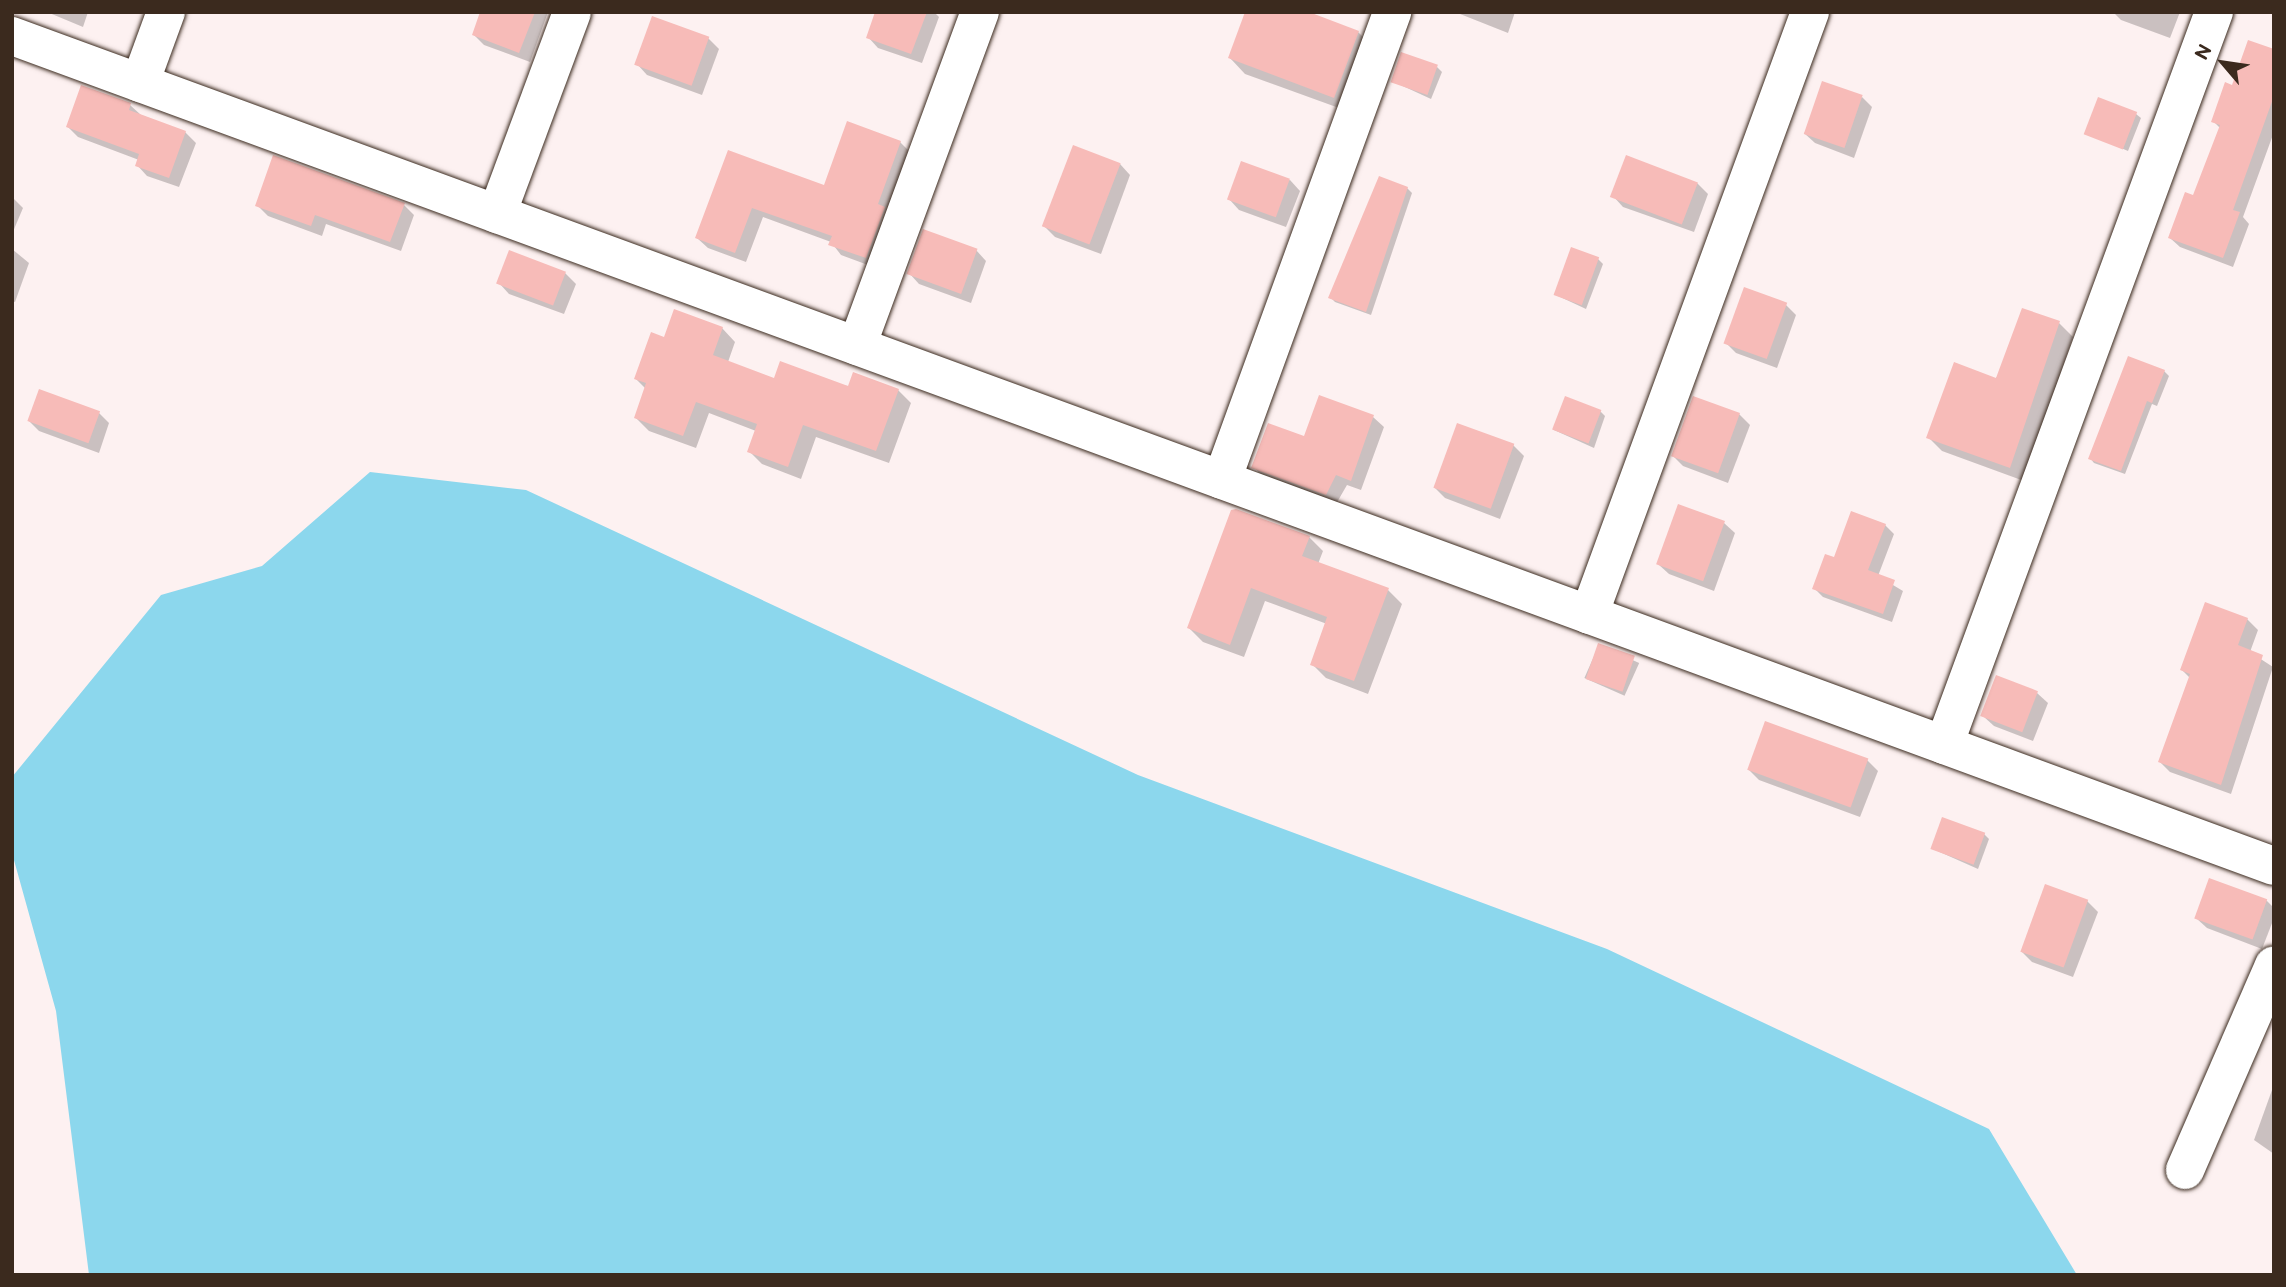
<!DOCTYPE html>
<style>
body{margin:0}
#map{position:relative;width:2286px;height:1287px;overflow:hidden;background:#fdf1f1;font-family:"Balsamiq Sans",sans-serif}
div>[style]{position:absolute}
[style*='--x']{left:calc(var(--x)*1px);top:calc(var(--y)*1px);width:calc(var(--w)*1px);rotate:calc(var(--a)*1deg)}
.water>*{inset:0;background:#8cd7ed}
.shadow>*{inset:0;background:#0003;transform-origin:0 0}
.building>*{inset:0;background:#f7bbb8;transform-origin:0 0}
.roads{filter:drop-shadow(0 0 2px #3b2a1e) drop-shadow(0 0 2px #3b2a1e)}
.minor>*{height:38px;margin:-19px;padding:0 19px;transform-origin:19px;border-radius:19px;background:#fff}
span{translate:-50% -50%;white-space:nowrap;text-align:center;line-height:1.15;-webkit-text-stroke:6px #fff;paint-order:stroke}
.frame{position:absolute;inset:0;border:14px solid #3b2a1e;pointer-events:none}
.north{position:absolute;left:2188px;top:28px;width:70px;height:70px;-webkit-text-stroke:5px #fff;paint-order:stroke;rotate:299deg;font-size:19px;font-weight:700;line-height:28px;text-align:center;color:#3b2a1e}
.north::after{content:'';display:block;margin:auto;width:24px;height:32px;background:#3b2a1e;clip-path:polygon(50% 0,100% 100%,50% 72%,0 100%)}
</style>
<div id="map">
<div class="water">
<div style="clip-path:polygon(370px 472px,526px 490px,1138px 775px,1607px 949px,1989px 1129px,2077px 1275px,89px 1275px,56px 1011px,12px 853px,12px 777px,161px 595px,262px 566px)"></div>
</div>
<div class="shadow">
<div style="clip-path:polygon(47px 12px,88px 12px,83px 27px)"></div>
<div style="clip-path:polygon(482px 12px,548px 12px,530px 62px,484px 45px,474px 35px)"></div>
<div style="clip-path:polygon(877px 12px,934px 12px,939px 17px,922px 63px,878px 48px,868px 37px)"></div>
<div style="clip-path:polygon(1455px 12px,1515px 12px,1508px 33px)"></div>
<div style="clip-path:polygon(2113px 12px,2180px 12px,2170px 38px,2121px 20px)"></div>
<div style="clip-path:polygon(1358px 32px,1374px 48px,1350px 112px,1245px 74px,1230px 58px)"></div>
<div style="clip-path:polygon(708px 38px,719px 49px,702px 95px,647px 75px,637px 64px)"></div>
<div style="clip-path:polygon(2274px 51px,2274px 132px,2243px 217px,2249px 224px,2233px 267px,2180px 247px,2170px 238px,2194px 197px,2221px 129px,2213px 121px,2233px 87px)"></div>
<div style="clip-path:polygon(1437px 67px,1442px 72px,1431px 99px,1392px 81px)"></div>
<div style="clip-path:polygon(1862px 97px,1872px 107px,1854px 158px,1815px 143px,1804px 133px)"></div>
<div style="clip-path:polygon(130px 105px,141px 115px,185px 132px,196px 143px,179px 187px,147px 176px,137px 165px,139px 160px,78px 137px,68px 127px)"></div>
<div style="clip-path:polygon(2136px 114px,2141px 118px,2128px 151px,2086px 133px)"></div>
<div style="clip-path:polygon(900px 142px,910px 152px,876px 268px,841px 255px,831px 242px,763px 217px,746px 262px,708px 248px,697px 238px,729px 152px,825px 187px)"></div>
<div style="clip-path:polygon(1120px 164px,1130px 175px,1101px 254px,1055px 237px,1045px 227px)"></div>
<div style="clip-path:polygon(1290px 180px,1300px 191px,1286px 227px,1239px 210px,1229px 199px)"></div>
<div style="clip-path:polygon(1697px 183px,1708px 194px,1694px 232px,1623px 207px,1613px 196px)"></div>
<div style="clip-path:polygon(1407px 188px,1412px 193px,1371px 315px,1335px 302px,1330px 297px)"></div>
<div style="clip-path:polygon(12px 197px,23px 208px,12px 234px)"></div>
<div style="clip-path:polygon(257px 205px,404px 205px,414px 215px,401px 251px,326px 224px,322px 236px,268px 216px)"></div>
<div style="clip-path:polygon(12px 249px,29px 263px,15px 302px,12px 301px)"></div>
<div style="clip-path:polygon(976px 250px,986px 261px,971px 303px,919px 284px,909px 273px)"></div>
<div style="clip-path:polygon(1598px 259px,1603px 264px,1586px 309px,1556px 295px)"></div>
<div style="clip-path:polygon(565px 273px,576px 284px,564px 314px,509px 294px,499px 283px)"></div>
<div style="clip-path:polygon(1786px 305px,1796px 315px,1777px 368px,1736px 353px,1725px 342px)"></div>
<div style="clip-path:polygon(2059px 323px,2073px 337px,2024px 481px,1942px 451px,1928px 437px)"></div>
<div style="clip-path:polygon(722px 328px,735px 342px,728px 362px,775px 380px,898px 390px,911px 403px,889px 463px,816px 437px,801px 479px,762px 464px,749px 451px,756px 431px,709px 413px,696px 448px,649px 431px,636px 418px,646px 389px,636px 379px,665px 339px)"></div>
<div style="clip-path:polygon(2164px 371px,2169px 376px,2157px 406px,2152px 404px,2125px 474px,2094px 463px,2090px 458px)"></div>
<div style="clip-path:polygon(1320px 397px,1373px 417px,1384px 427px,1361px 490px,1347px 485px,1336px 504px,1264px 478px,1254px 467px,1305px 438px)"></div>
<div style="clip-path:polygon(1600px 411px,1605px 416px,1594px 448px,1554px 430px)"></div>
<div style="clip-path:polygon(99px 413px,109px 423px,99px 453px,39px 431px,29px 421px)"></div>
<div style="clip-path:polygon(1739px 414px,1750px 425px,1728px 483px,1683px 466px,1673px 456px)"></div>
<div style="clip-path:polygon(1513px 445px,1524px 456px,1500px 519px,1445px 498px,1435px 488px)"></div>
<div style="clip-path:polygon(1724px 523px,1735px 533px,1714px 591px,1669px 574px,1658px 564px)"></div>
<div style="clip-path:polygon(1885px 525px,1894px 534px,1878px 576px,1903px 591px,1892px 622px,1823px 597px,1814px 588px,1835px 560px)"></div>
<div style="clip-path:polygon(1309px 537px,1323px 551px,1318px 564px,1388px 590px,1402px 604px,1368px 694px,1326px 678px,1312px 664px,1327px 624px,1265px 601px,1244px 657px,1203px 642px,1189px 628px)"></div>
<div style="clip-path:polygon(2247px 619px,2258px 630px,2250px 652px,2273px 667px,2231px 794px,2170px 772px,2160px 762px,2191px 679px,2182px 670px)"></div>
<div style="left:1599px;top:645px;width:44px;height:36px;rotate:24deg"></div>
<div style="clip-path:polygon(2037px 693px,2048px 703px,2033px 741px,1994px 726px,1983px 716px)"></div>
<div style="clip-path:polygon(1867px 760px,1878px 771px,1860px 817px,1759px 780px,1749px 770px)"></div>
<div style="clip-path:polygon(1984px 834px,1989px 839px,1978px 869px,1933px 849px)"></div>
<div style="clip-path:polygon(2266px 900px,2274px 908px,2274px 918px,2262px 949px,2207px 928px,2196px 918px)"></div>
<div style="clip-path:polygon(2087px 901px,2098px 912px,2073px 977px,2032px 962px,2022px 952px)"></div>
<div style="clip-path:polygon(2272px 1090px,2274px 1091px,2274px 1154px,2254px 1140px)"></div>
</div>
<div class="building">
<div style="clip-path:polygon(480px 12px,535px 12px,519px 53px,472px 35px)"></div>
<div style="clip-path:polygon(875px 12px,927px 12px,911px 54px,866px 38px)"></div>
<div style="clip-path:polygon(1245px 12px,1309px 12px,1359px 31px,1334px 98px,1228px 58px)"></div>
<div style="left:652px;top:16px;width:61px;height:52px;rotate:20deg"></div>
<div style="clip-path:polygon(2248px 40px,2274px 49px,2274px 96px,2233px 210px,2240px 212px,2223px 258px,2168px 238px,2185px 192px,2193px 195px,2220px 125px,2211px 122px,2225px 82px,2232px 85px)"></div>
<div style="left:1401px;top:52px;width:39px;height:32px;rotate:19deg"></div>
<div style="left:1822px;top:81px;width:43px;height:56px;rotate:19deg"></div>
<div style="clip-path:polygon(81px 85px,131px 103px,129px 110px,186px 131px,169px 178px,135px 166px,139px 154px,66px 127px)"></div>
<div style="left:2098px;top:97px;width:42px;height:40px;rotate:21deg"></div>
<div style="clip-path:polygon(847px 121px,901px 141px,878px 204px,885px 207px,866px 258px,828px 245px,832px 236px,752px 208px,735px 253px,695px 238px,728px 150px,824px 185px)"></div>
<div style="left:1073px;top:145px;width:51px;height:87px;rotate:21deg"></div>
<div style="clip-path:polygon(273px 155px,405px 203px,390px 242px,315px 215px,311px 226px,255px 206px)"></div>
<div style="left:1626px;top:155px;width:77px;height:45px;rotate:21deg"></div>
<div style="left:1241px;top:161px;width:52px;height:41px;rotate:20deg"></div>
<div style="clip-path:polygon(1379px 176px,1408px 187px,1366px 312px,1328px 298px)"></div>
<div style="left:923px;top:229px;width:58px;height:48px;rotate:20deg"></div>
<div style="left:1571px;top:247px;width:30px;height:51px;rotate:20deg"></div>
<div style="left:509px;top:250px;width:61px;height:36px;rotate:21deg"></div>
<div style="left:1744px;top:287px;width:46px;height:60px;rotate:20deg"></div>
<div style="clip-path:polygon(2022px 308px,2060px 321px,2010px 468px,1926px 438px,1954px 362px,1996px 378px)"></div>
<div style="clip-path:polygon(674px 309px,723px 327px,713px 355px,774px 378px,780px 361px,848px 386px,853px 372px,899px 389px,876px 451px,803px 425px,788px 467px,747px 452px,757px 424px,696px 402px,683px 436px,634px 418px,646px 383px,634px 379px,651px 332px,664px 337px)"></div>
<div style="clip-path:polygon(2128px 356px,2165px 370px,2152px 403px,2147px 401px,2121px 471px,2088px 459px)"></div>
<div style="left:39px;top:389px;width:65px;height:34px;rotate:20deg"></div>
<div style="clip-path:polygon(1319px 395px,1374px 415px,1351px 481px,1336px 475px,1326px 495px,1251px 468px,1268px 423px,1304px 436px)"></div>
<div style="left:1565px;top:396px;width:39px;height:36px;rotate:21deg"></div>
<div style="left:1693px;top:396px;width:50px;height:64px;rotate:20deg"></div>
<div style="left:1457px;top:423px;width:61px;height:69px;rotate:20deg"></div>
<div style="left:1678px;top:504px;width:50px;height:64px;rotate:20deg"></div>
<div style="clip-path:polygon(1236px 509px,1310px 536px,1302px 556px,1389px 588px,1354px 681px,1310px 665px,1327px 617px,1251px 588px,1230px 645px,1187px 628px,1231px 510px)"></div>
<div style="clip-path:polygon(1851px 511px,1886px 524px,1868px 570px,1895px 580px,1883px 614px,1812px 589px,1825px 554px,1834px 557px)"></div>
<div style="clip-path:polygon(2205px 602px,2248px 618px,2238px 645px,2263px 655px,2221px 785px,2158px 762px,2190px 674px,2180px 670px)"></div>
<div style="left:1598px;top:643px;width:39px;height:38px;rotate:19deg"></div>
<div style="left:1996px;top:675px;width:45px;height:44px;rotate:21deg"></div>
<div style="left:1765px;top:721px;width:110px;height:52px;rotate:20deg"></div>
<div style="left:1942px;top:817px;width:46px;height:34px;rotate:20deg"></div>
<div style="left:2209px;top:878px;width:62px;height:43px;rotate:20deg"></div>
<div style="left:2045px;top:884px;width:46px;height:72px;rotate:20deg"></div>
</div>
<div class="roads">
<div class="minor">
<div style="--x:12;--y:36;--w:2409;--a:20.15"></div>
<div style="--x:140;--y:83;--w:76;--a:-69.9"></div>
<div style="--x:497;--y:214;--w:215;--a:-69.6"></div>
<div style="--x:857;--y:346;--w:356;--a:-69.8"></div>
<div style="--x:1222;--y:480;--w:498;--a:-70"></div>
<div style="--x:1589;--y:615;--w:642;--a:-69.87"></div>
<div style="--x:1944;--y:745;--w:781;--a:-69.78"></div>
<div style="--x:2185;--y:1170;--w:223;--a:-66.5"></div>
</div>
</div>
<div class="frame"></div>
<div class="north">N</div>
</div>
